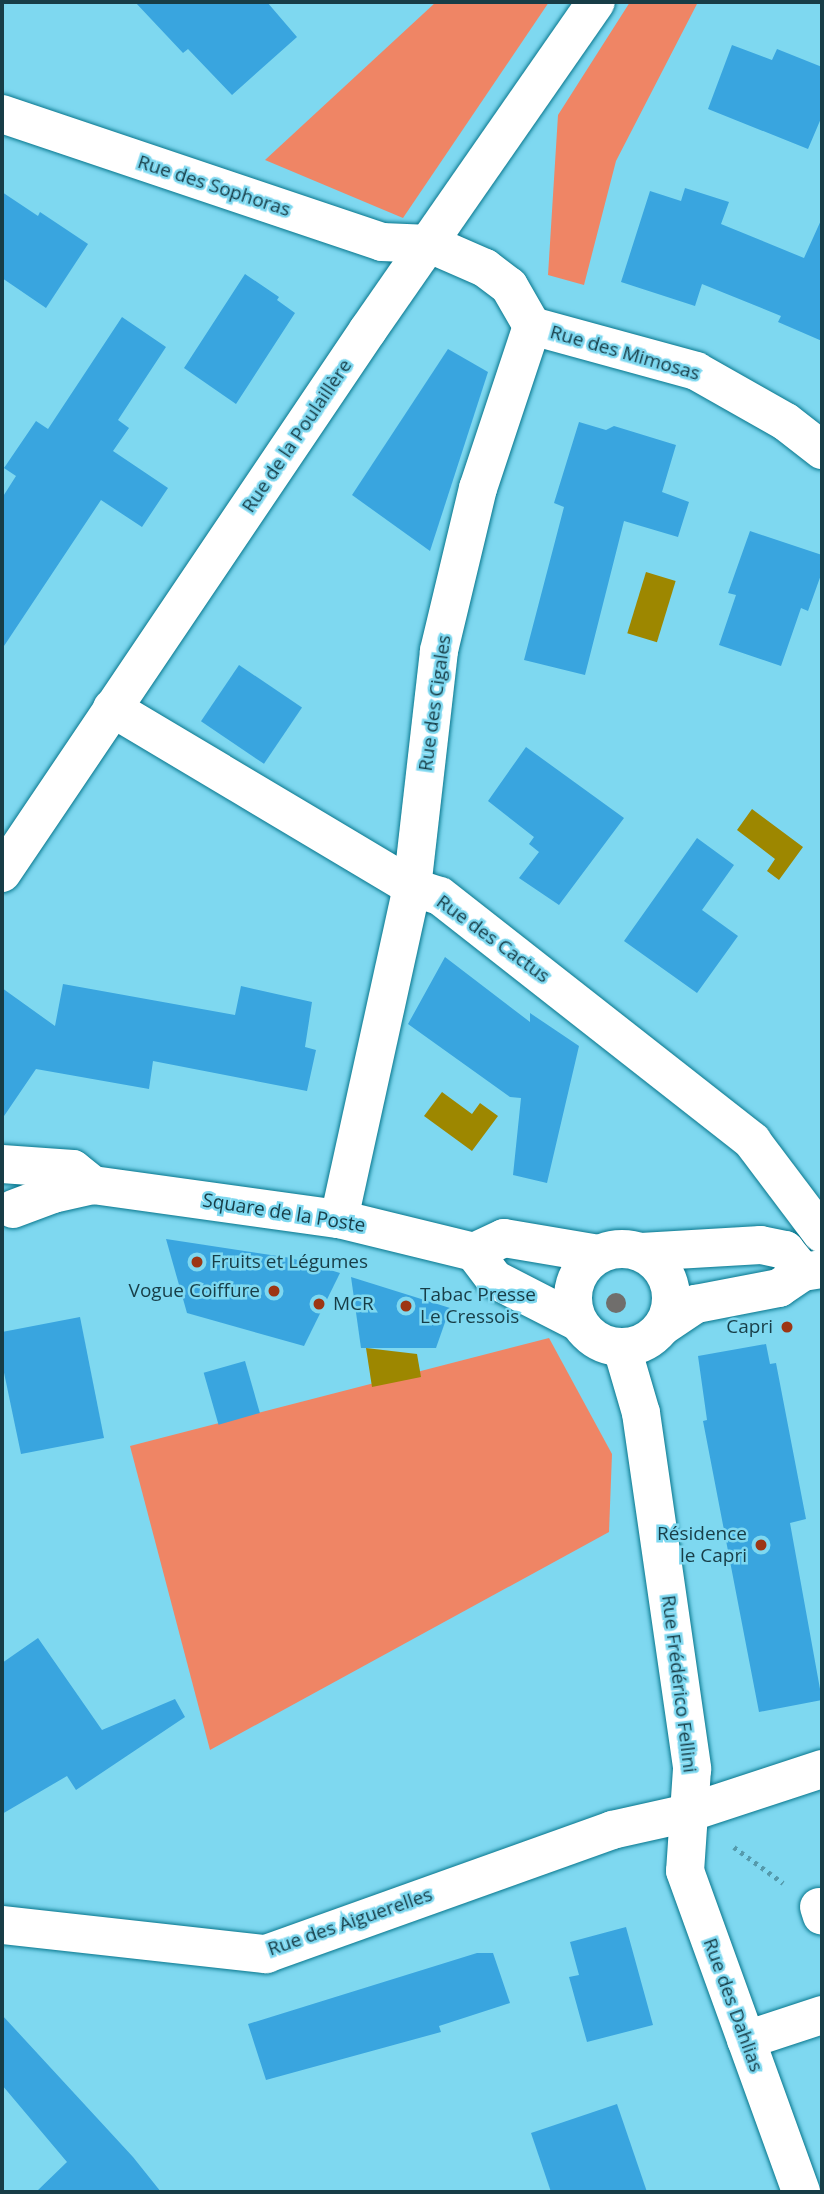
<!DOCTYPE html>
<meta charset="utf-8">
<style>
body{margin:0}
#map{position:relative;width:824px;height:2194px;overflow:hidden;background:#7ed8f0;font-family:"Open Sans",sans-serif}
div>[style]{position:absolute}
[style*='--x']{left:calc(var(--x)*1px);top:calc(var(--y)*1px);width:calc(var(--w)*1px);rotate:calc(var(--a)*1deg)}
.green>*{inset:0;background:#ef8565}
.water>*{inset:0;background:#9d8700;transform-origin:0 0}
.building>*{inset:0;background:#39a5df;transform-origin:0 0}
.path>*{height:4.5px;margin-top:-2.25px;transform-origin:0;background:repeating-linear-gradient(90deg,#559aac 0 3.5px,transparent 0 8.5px)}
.roads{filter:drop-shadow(0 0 2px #07768d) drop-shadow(0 0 2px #07768d)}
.minor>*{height:38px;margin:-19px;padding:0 19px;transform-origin:19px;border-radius:19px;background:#fff}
.minor>.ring{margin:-19px;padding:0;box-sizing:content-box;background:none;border:38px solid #fff;border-radius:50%}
.trees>*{width:20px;height:20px;margin:-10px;border-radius:50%;background:#706e6c}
.dots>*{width:19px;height:19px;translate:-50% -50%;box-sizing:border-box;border:4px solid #7ed8f0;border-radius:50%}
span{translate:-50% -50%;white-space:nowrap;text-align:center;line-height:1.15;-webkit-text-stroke:5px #7ed8f0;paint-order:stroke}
.street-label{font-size:19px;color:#173d47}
.poi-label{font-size:19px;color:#173d47}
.left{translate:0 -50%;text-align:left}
.right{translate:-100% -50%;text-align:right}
.frame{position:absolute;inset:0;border:4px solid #173d47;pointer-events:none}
</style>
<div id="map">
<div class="green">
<div style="clip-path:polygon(436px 2px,549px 2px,403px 218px,265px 160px)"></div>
<div style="clip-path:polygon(630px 2px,698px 2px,616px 161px,584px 285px,548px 275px,558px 115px)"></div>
<div style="clip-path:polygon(549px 1338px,612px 1454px,609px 1532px,210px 1750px,130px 1446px)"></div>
</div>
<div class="water">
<div style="left:646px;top:572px;width:31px;height:64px;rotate:17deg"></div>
<div style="clip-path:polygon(752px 809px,803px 847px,779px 880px,767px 871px,775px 859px,737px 830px)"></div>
<div style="clip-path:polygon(442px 1092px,472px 1114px,480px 1103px,498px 1116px,472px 1151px,424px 1116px)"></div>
<div style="clip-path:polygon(366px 1348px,417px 1354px,421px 1377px,372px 1387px)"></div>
</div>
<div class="building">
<div style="clip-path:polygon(135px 2px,267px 2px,297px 37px,232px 95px,188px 49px,183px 53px)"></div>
<div style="clip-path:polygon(732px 45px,772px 60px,777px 49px,822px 67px,822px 116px,808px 149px,708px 109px)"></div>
<div style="clip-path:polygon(685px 188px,729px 202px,721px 224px,804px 258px,822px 218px,822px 341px,778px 322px,781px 316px,702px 284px,695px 306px,621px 282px,650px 191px,681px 201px)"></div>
<div style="clip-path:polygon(2px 192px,38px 216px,40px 212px,88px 244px,46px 308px,2px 278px)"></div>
<div style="clip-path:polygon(245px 274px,279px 297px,277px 300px,295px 313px,236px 404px,184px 368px)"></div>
<div style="clip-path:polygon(122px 317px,166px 347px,118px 420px,129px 428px,113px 451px,168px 488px,142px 527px,101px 500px,2px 649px,2px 498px,16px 476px,4px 468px,36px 421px,48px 429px)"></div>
<div style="clip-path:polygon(448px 349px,488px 372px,430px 551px,352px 495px)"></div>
<div style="clip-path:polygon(579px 422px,606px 430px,614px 426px,676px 445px,662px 492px,689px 502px,678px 537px,624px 521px,585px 675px,524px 660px,564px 507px,554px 503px)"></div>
<div style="clip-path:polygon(750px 531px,822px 555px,822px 572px,808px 611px,801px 608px,781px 666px,719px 645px,736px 595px,728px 593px)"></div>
<div style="left:239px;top:665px;width:76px;height:68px;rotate:34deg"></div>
<div style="clip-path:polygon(526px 747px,624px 818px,559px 905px,519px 878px,539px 852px,529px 844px,534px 837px,488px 801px)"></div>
<div style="clip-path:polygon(697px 838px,734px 865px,702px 910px,738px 936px,697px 993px,624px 941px)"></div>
<div style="clip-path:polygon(445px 957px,530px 1022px,530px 1013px,579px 1046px,547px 1183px,513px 1175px,521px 1098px,510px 1097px,408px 1024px)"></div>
<div style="clip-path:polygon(63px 984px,235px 1015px,241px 986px,312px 1002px,305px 1047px,316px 1050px,307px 1091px,153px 1061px,149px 1089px,36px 1069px,2px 1119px,2px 988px,55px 1026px)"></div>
<div style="clip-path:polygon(166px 1239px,291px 1258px,340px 1273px,304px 1346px,187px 1313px)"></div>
<div style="clip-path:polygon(351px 1277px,450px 1308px,436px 1348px,361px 1348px)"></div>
<div style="clip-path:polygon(80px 1317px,104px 1438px,21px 1454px,2px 1363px,2px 1332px)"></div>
<div style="clip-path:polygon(766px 1344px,770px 1364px,776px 1363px,806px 1519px,790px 1523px,822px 1700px,759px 1712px,703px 1421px,707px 1420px,698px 1356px)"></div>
<div style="left:245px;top:1361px;width:54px;height:43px;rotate:74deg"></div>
<div style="clip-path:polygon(38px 1638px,102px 1730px,175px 1699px,185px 1717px,76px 1790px,67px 1776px,2px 1814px,2px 1663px)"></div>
<div style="clip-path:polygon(626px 1927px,653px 2025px,587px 2042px,569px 1977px,579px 1975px,570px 1942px)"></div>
<div style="clip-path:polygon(477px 1953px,493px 1953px,510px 2003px,439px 2026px,441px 2032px,266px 2080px,248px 2024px)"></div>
<div style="clip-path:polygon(2px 2015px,133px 2157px,161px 2192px,36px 2192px,67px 2162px,2px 2085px)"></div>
<div style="clip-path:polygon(617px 2104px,647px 2192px,551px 2192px,531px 2133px)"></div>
</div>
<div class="path">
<div style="--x:734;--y:1847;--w:61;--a:36.3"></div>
</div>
<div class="roads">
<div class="minor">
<div style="--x:2;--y:114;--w:401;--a:18.6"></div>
<div style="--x:382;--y:242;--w:48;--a:2.4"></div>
<div style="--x:430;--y:244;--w:60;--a:23.6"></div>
<div style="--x:485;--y:268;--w:30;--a:37"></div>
<div style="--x:509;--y:286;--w:46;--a:60.1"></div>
<div style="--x:532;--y:326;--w:171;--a:108.4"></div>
<div style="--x:478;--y:488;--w:168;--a:103.5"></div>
<div style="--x:439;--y:651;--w:238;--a:96.5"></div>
<div style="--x:412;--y:887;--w:340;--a:102.4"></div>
<div style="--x:532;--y:326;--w:170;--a:15.3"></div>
<div style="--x:696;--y:371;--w:103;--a:29.5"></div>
<div style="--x:786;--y:422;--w:46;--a:37.9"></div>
<div style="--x:112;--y:708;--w:349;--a:30.8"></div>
<div style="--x:412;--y:887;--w:29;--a:18"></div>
<div style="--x:440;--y:896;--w:397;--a:38.1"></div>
<div style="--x:752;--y:1141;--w:116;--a:53"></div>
<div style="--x:2;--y:873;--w:655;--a:-56.02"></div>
<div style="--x:368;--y:330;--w:399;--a:-55.2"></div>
<div style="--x:2;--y:1164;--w:71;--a:4"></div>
<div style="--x:73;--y:1169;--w:26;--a:39"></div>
<div style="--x:13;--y:1209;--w:43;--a:-20.6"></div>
<div style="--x:53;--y:1194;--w:41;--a:-12.7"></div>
<div style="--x:93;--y:1185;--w:248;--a:7.9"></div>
<div style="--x:339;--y:1219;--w:139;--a:13.7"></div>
<div style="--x:474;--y:1252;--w:33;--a:-25"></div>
<div style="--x:504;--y:1238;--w:96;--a:9.6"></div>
<div class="ring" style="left:573px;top:1249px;width:60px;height:60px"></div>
<div style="--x:474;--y:1252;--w:34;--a:53"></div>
<div style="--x:494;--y:1279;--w:94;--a:27.1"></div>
<div style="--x:641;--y:1252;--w:120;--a:-3.3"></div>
<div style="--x:761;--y:1245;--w:25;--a:12"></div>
<div style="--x:785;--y:1250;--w:28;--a:51"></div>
<div style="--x:663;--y:1326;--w:40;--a:-34"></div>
<div style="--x:696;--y:1304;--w:85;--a:-10.9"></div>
<div style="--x:779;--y:1288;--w:29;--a:-34"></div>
<div style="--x:803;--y:1272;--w:19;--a:-9"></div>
<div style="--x:622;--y:1348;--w:68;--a:73.7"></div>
<div style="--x:641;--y:1413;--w:360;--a:81.8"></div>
<div style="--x:692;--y:1769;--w:102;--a:93.9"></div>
<div style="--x:685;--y:1871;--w:341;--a:70.1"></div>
<div style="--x:819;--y:1907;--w:9;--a:72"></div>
<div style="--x:2;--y:1925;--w:266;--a:6.3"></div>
<div style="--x:266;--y:1954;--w:368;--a:-19.7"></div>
<div style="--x:612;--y:1830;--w:78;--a:-12.6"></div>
<div style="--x:688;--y:1813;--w:141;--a:-18.2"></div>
<div style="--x:746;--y:2040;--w:80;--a:-18.2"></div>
</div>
</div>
<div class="trees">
<div style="left:616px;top:1303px"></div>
</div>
<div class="dots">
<div style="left:197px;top:1262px;background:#9d3614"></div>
<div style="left:274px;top:1291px;background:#9d3614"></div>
<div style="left:319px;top:1304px;background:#9d3614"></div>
<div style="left:406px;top:1306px;background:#9d3614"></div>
<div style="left:787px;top:1327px;background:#9d3614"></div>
<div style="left:761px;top:1545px;background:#9d3614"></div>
</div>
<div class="street-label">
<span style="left:214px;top:186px;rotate:18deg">Rue des Sophoras</span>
<span style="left:625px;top:353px;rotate:16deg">Rue des Mimosas</span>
<span style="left:297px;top:436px;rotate:-56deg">Rue de la Poulaillère</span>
<span style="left:435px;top:703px;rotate:-82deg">Rue des Cigales</span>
<span style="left:493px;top:939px;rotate:36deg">Rue des Cactus</span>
<span style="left:284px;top:1213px;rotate:9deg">Square de la Poste</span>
<span style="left:679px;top:1684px;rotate:83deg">Rue Frédérico Fellini</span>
<span style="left:350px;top:1922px;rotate:-19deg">Rue des Aiguerelles</span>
<span style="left:733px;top:2005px;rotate:70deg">Rue des Dahlias</span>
</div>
<div class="poi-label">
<span class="left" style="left:211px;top:1262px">Fruits et Légumes</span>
<span class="right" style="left:260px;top:1291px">Vogue Coiffure</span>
<span class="left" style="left:420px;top:1306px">Tabac Presse<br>Le Cressois</span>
<span class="left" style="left:333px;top:1304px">MCR</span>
<span class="right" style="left:773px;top:1327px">Capri</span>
<span class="right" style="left:747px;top:1545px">Résidence<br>le Capri</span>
</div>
<div class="frame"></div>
</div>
